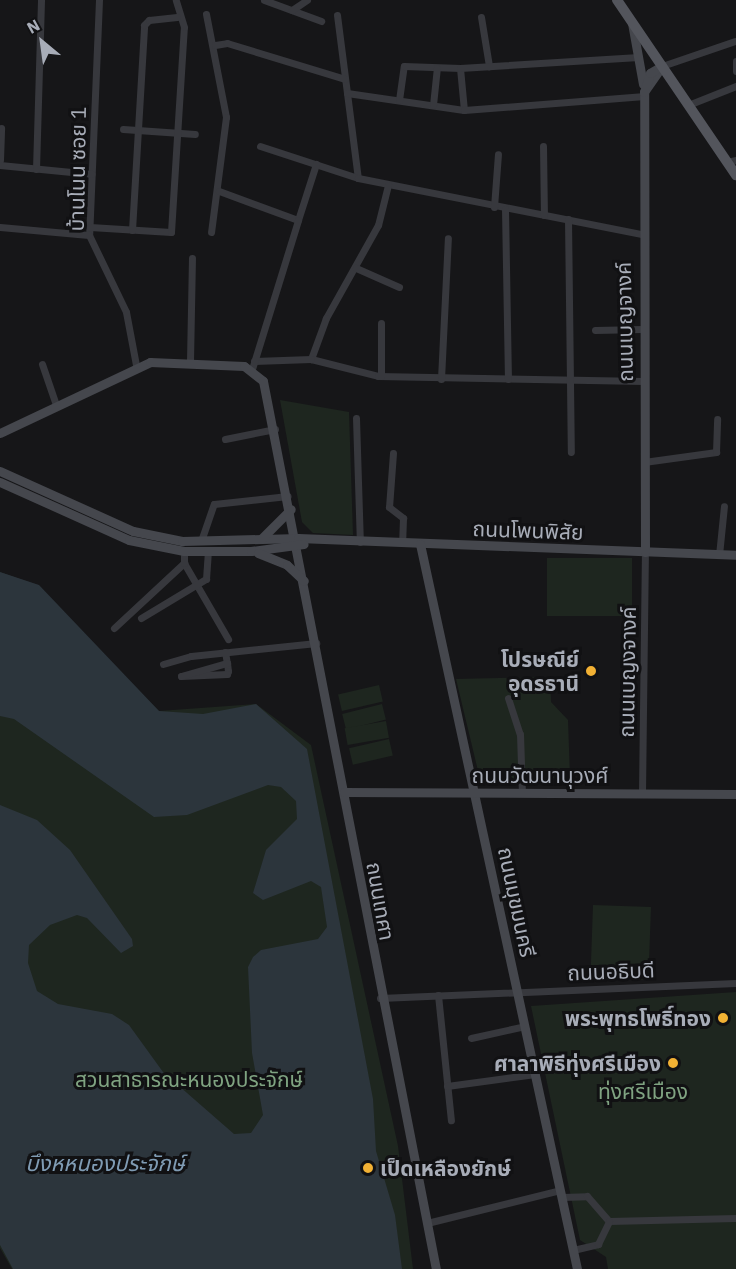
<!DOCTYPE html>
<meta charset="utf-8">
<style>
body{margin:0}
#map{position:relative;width:736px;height:1269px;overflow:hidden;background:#161618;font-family:"IBM Plex Sans","Noto Sans Thai",sans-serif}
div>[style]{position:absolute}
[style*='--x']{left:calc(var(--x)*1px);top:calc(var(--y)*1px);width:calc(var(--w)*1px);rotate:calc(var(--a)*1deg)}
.green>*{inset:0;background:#1e261f;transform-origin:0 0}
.water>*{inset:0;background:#2c353c}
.street>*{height:7px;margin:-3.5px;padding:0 3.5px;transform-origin:3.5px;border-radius:3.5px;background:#37383d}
.secondary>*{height:9px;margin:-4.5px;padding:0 4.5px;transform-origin:4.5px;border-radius:4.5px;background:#45474d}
.primary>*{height:10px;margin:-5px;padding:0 5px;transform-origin:5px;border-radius:5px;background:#53555c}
.dots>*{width:16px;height:16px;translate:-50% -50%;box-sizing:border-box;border:3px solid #111113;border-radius:50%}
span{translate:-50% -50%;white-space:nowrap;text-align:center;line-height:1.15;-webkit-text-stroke:6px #111113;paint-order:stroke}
.street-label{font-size:21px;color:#a8adb8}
.poi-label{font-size:21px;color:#a8adb8;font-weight:700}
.right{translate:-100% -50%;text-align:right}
.left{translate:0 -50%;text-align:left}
.park-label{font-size:21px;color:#7fa381}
.water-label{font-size:22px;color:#7f9bb3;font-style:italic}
.north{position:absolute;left:12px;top:12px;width:60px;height:60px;-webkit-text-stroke:4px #111113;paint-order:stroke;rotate:331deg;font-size:16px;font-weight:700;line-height:24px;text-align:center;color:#a8adb8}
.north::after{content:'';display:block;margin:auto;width:21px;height:27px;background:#a8adb8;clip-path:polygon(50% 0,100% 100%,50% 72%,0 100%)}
</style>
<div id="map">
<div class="green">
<div style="clip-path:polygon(280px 400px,349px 412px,353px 535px,313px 533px,302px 522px)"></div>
<div style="left:632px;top:558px;width:58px;height:85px;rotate:90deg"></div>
<div style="clip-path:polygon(0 572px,28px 582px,159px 711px,256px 704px,311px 745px,398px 1146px,413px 1269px,12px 1269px,0 1248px)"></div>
<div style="clip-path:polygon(550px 677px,551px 702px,568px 720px,570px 777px,491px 783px,479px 775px,456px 679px)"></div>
<div style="left:379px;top:685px;width:17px;height:42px;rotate:77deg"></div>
<div style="left:382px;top:704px;width:16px;height:41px;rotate:76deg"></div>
<div style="left:386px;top:721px;width:17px;height:42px;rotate:80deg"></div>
<div style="left:389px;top:739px;width:17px;height:41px;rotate:77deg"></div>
<div style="left:593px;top:905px;width:58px;height:73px;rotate:2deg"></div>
<div style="clip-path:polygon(736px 992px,736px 1269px,608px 1269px,606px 1257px,580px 1240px,531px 1006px)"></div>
</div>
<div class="water">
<div style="clip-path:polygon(0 572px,39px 585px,159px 711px,203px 714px,256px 704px,307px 749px,373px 1099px,376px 1151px,395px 1215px,402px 1269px,13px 1269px,0 1245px,0 805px,37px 820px,70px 850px,132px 939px,133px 946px,121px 953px,87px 918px,77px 915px,50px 925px,29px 945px,28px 963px,37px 991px,58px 1004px,112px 1014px,129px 1025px,163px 1072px,234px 1134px,251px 1133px,263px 1115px,252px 1053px,248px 967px,253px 957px,261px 950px,318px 939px,327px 927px,321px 887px,311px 881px,263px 900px,253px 893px,266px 850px,297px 819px,296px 801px,281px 787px,268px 785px,187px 815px,154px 817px,14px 719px,0 716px)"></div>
</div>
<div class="street">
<div style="--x:99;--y:0;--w:235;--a:92.4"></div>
<div style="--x:89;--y:235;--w:85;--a:64.3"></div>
<div style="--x:126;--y:312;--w:54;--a:79.3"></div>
<div style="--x:264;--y:0;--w:61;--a:20.2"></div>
<div style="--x:292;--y:10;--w:18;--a:-34"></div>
<div style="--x:206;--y:14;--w:105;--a:79"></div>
<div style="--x:226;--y:117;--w:116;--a:97.4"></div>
<div style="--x:337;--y:15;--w:164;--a:82.7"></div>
<div style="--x:481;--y:17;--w:50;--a:80.7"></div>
<div style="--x:215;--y:45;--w:12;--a:-9"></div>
<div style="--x:227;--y:43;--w:123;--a:17"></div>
<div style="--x:736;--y:61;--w:10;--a:90"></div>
<div style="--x:662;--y:66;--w:77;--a:-18.9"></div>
<div style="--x:460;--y:68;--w:42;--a:84.6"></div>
<div style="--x:347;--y:93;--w:118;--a:8.3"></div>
<div style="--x:464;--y:110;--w:181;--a:-4.4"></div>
<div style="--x:399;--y:100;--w:34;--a:-82"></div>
<div style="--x:404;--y:66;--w:56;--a:2"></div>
<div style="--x:460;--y:68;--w:179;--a:-3.5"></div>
<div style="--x:433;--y:105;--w:37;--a:-84"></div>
<div style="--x:688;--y:105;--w:52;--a:-21.6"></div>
<div style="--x:123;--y:129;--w:72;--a:4"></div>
<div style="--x:260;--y:146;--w:103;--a:18.1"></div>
<div style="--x:358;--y:178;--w:288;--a:11.2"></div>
<div style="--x:543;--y:146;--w:69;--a:89.2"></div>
<div style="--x:0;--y:160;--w:32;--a:-88"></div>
<div style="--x:727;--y:162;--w:9;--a:-13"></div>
<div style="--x:0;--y:165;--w:92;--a:5.6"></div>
<div style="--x:36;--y:169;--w:169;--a:-88.3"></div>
<div style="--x:388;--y:185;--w:41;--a:104"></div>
<div style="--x:378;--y:225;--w:107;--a:119.2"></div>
<div style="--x:326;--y:318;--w:44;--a:110.1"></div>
<div style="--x:311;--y:359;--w:69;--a:14.2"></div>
<div style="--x:378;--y:376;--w:265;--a:1.1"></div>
<div style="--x:219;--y:191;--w:84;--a:20.2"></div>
<div style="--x:298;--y:220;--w:59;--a:-72.2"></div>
<div style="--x:494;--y:207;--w:53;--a:-85.7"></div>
<div style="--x:505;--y:209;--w:170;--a:89"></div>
<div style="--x:568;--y:219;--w:233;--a:89.3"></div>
<div style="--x:0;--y:227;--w:89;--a:5.1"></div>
<div style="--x:90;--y:227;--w:81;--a:3.5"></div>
<div style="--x:171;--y:232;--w:205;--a:-86.4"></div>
<div style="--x:184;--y:27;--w:28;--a:-107"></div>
<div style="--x:132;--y:230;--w:205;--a:-86.6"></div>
<div style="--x:144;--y:25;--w:7;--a:-45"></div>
<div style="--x:149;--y:20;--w:28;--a:-6"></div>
<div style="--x:356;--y:268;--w:47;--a:23.8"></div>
<div style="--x:381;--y:323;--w:53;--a:90"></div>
<div style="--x:595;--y:330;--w:47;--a:-1.2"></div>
<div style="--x:190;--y:361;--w:103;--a:-88.9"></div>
<div style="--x:254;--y:361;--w:57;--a:-2"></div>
<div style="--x:42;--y:364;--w:43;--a:71.1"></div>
<div style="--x:252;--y:369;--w:156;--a:-72.8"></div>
<div style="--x:441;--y:379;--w:141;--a:-87.2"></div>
<div style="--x:356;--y:418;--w:124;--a:88.2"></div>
<div style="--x:225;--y:439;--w:51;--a:-11.3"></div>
<div style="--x:393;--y:453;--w:54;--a:94.2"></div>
<div style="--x:389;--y:507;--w:18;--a:38"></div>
<div style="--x:403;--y:518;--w:25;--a:92"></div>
<div style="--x:644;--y:462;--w:73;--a:-7.9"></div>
<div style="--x:716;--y:452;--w:33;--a:-88"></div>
<div style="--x:201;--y:541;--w:39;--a:-71"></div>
<div style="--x:214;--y:504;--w:74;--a:-6.2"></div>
<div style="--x:719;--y:555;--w:49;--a:-84.2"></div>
<div style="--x:184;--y:563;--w:88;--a:59.9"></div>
<div style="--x:141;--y:618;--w:76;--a:-31"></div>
<div style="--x:206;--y:579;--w:28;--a:-86"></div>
<div style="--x:114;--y:628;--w:96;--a:-42.9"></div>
<div style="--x:184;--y:563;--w:12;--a:-90"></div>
<div style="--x:225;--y:652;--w:11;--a:80"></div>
<div style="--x:227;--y:663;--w:8;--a:83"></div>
<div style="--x:228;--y:671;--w:3;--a:108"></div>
<div style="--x:227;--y:674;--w:46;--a:177.5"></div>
<div style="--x:181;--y:676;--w:48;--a:-15.8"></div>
<div style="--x:163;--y:664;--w:29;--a:-16"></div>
<div style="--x:191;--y:656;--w:126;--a:-5.9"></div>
<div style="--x:508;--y:698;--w:38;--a:72"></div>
<div style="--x:520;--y:734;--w:59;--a:88.1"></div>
<div style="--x:642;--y:793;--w:241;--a:-89.3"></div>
<div style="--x:438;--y:995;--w:126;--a:84.1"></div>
<div style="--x:380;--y:998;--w:356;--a:-2.4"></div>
<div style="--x:471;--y:1038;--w:55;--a:-12.5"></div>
<div style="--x:447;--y:1086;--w:89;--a:-7.8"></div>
<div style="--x:562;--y:1197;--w:25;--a:-2"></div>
<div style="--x:587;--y:1196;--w:33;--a:49"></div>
<div style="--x:609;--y:1221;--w:127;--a:-1.4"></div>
<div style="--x:427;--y:1223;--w:137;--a:-13.9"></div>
<div style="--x:573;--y:1250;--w:26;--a:-13"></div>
<div style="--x:598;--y:1244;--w:25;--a:-64"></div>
</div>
<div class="secondary">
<div style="--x:632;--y:23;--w:62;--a:79.8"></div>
<div style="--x:644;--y:92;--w:32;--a:-55"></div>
<div style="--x:0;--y:433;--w:166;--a:-25.3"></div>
<div style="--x:150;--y:362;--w:94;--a:2.4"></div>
<div style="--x:244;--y:366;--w:24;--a:38"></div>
<div style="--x:263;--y:381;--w:905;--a:78.98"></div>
<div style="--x:0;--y:471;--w:146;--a:24.3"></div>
<div style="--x:133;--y:531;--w:50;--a:11.5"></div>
<div style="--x:182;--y:541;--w:116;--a:-1.5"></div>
<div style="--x:298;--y:538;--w:438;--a:2.2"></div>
<div style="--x:0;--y:482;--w:141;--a:24.2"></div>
<div style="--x:129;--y:540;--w:56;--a:11.3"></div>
<div style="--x:184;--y:551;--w:67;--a:0"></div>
<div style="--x:251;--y:551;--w:53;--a:-7.5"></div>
<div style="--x:261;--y:539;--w:42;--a:-45"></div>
<div style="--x:420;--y:544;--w:742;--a:77.78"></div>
<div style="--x:645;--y:552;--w:460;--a:-90.1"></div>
<div style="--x:644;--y:92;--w:20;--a:-72"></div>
<div style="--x:650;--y:73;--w:14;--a:-30"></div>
<div style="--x:258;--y:553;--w:31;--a:22"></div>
<div style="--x:287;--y:565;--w:23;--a:43"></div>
<div style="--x:344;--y:792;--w:392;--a:0.3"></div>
</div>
<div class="primary">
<div style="--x:617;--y:0;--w:212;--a:55.8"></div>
</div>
<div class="dots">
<div style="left:591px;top:671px;background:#f2b134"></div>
<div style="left:723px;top:1018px;background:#f2b134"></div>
<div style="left:673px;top:1063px;background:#f2b134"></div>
<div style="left:368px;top:1168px;background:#f2b134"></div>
</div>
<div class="street-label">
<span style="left:77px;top:169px;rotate:-89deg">บ้านโนน ซอย 1</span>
<span style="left:624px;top:322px;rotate:-91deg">ถนนเบญจางค์</span>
<span style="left:528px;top:530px;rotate:2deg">ถนนโพนพิสัย</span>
<span style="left:627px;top:672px;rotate:-89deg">ถนนเบญงจางค์</span>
<span style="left:540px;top:775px">ถนนวัฒนานุวงศ์</span>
<span style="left:381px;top:901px;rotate:80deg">ถนนเทศา</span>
<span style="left:517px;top:902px;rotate:78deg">ถนนมุขมนครี</span>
<span style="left:611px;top:971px;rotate:-2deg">ถนนอธิบดี</span>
</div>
<div class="poi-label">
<span class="right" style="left:579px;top:671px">โปรษณีย์<br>อุดรธานี</span>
<span class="right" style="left:711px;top:1018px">พระพุทธโพธิ์ทอง</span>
<span class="right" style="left:661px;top:1063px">ศาลาพิธีทุ่งศรีเมือง</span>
<span class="left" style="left:380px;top:1168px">เป็ดเหลืองยักษ์</span>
</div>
<div class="park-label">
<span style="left:189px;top:1079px">สวนสาธารณะหนองประจักษ์</span>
<span style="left:643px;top:1091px">ทุ่งศรีเมือง</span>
</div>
<div class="water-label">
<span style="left:105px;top:1163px">บึงหหนองประจักษ์</span>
</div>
<div class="north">N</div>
</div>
